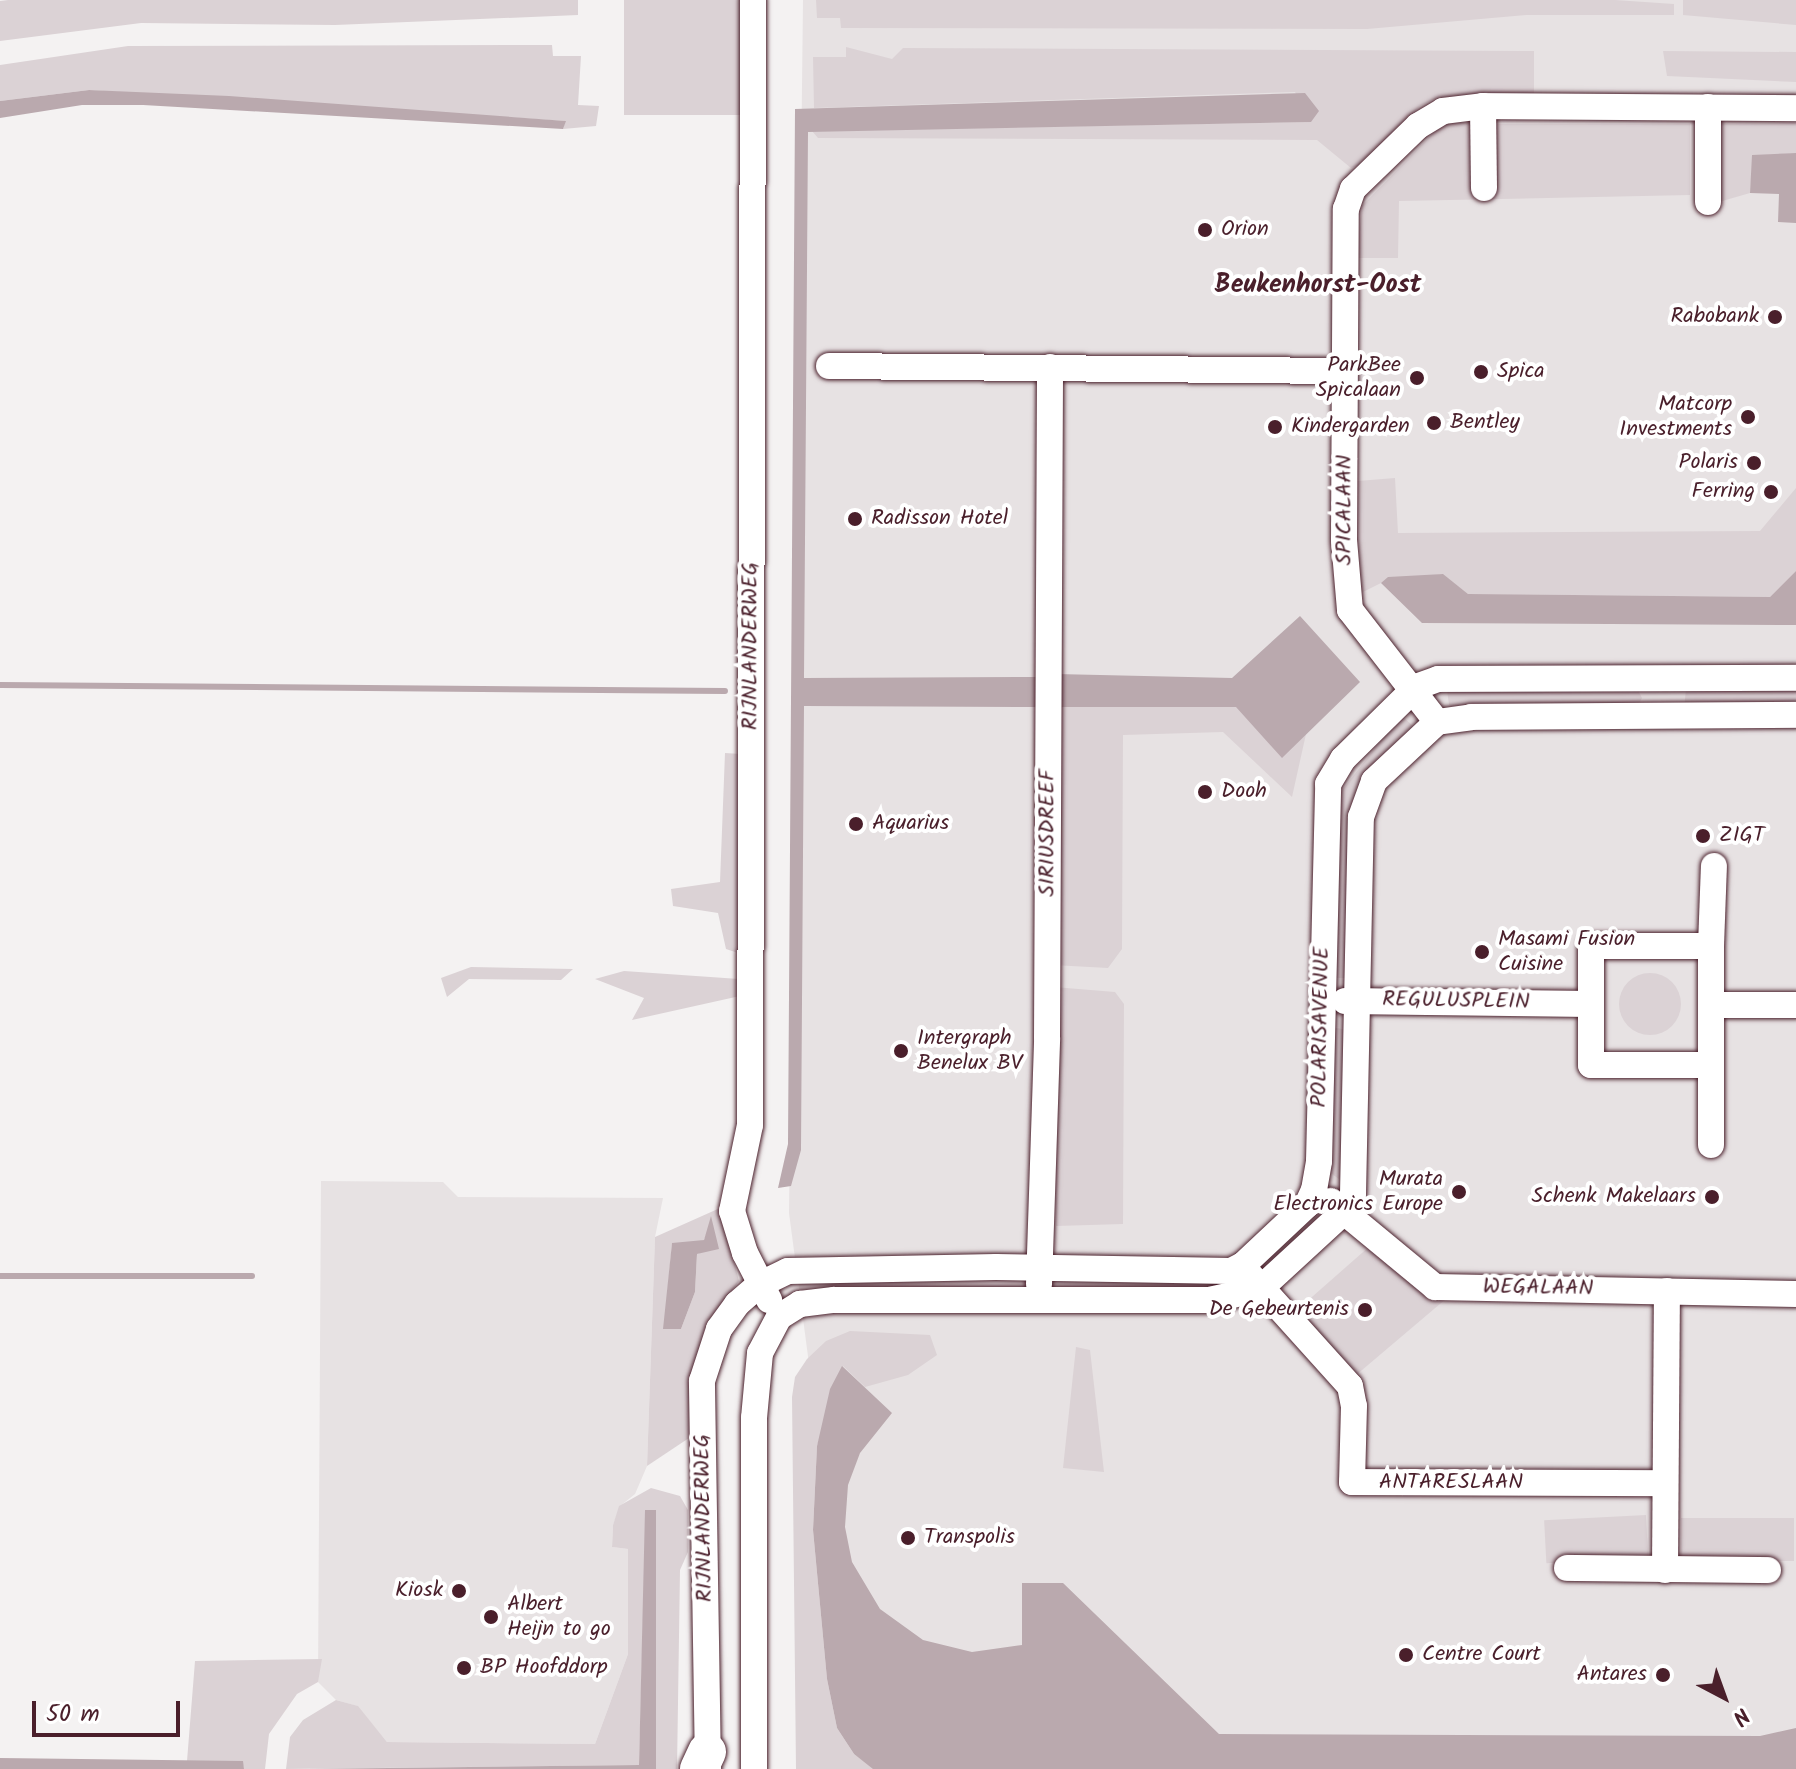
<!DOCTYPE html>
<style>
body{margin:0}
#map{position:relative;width:1796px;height:1769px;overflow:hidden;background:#f4f2f2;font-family:Kalam,sans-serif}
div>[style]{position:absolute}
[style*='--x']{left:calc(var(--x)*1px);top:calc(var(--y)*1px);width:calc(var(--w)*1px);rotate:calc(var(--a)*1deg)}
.built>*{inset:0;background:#e7e2e3}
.green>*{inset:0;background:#dbd2d5;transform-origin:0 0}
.round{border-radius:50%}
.water>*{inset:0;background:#baa9ae}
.stream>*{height:6px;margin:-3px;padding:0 3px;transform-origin:3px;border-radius:3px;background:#baa9ae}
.roads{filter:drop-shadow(0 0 2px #4a1f2b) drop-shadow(0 0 2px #4a1f2b)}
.minor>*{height:26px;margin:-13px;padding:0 13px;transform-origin:13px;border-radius:13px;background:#fff}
.highway>*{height:38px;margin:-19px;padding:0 19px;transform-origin:19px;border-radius:19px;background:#fff}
.dots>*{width:22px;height:22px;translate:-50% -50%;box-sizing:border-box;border:4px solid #fff;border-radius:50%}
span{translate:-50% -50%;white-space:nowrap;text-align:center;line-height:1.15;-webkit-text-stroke:8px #fff;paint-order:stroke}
.poi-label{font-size:22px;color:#4a1f2b}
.left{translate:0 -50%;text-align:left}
.right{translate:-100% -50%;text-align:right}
.street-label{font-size:22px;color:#4a1f2b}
.quarter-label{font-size:26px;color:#4a1f2b;font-weight:700}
.north{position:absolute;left:1684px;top:1657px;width:80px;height:80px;-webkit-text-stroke:6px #fff;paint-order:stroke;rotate:139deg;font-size:22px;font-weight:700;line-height:32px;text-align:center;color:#4a1f2b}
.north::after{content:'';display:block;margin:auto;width:28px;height:36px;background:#4a1f2b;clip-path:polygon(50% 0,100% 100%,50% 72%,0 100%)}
.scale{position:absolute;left:32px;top:1701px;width:148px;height:36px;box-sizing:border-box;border:4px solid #4a1f2b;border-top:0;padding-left:10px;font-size:24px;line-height:28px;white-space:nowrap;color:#4a1f2b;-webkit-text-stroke:6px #fff;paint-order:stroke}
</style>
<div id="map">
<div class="built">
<div style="clip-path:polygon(803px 0,1796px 0,1796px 1744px,1355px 1769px,848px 1658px,789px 1213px)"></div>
<div style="clip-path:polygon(321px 1181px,443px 1182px,458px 1197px,663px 1198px,655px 1237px,647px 1466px,635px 1494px,620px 1506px,613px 1525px,612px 1547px,628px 1549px,628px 1654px,595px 1744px,387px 1742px,357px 1706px,336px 1700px,318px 1682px)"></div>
</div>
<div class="green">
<div style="clip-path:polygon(8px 0,578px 0,578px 15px,335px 25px,141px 23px,0 41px,0 1px)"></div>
<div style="left:624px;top:0;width:118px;height:115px"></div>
<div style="clip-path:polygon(816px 0,1615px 0,1674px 4px,1674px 15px,1526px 15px,1367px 29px,841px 28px,840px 18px,817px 18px)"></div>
<div style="clip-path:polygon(1683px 0,1796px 0,1796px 25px,1683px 15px)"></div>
<div style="clip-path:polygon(552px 45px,553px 56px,581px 56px,578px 105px,599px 106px,596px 126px,563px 129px,565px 121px,89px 90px,0 101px,0 65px,128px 46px)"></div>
<div style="clip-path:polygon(846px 47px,892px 59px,903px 48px,1534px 51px,1534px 98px,1434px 99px,1420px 106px,1360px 165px,1351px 168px,1317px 140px,818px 138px,812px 131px,1311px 122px,1295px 92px,814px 108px,813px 57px,846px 57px)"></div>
<div style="clip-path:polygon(1663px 51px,1796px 52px,1796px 82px,1667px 76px)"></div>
<div style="clip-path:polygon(1443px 123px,1471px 123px,1471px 190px,1495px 191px,1494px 124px,1690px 124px,1690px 195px,1399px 201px,1398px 258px,1357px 258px,1362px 206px)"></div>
<div style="clip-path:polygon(1796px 123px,1796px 153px,1753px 156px,1750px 193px,1712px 204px,1716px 124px)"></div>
<div style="clip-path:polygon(1395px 478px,1398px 533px,1760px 531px,1796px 488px,1796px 571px,1770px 597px,1468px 594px,1442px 574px,1381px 583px,1359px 594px,1358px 481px)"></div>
<div style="clip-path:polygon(1637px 688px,1642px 698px,1636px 709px,1463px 709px,1449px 705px,1447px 690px)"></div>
<div style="clip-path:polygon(1796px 688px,1796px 711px,1684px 709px,1686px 689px)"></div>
<div style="clip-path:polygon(1055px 707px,1237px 707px,1282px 757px,1306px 734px,1292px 797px,1223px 732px,1123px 735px,1122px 949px,1108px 968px,1053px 965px)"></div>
<div style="clip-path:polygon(1401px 715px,1414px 727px,1362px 783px,1353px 978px,1328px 978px,1336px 798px)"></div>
<div style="clip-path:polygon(725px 753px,741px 754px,741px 954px,726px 949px,718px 913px,673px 906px,671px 889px,720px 882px)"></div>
<div style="clip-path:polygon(471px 967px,573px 969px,561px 980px,469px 979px,447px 997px,441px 978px)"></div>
<div style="clip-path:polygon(624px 971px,739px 979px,740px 996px,632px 1020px,644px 998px,595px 979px)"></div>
<div class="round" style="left:1619px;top:973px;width:62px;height:62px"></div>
<div style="clip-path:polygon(1054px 987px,1115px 992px,1124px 1004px,1123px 1224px,1056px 1226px)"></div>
<div style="clip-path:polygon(1330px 1027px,1349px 1030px,1343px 1182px,1328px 1171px)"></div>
<div style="clip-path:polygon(evenodd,720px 1208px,739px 1281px,705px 1328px,694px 1371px,689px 1438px,647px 1466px,655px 1237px,720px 1208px,708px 1230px,707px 1250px,697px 1254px,695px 1292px,681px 1329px,664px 1329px,672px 1244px,693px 1244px,704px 1240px,708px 1230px)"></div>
<div style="clip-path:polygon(1371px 1245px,1447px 1298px,1355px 1376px,1296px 1311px)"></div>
<div style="clip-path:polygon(850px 1331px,930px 1335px,937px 1355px,908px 1375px,865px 1387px,843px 1366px,817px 1446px,813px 1530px,827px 1679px,837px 1728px,854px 1754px,875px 1769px,796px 1769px,792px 1397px,795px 1377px,807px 1359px,826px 1341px)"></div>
<div style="clip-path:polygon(1076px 1347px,1090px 1350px,1104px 1472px,1063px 1468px)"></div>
<div style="clip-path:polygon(651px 1488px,680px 1496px,688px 1510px,688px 1552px,680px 1570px,677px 1769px,656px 1769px,656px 1511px,646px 1510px,639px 1765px,286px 1769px,290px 1737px,303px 1720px,336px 1700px,358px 1706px,387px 1742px,595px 1744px,628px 1654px,628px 1549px,612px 1547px,613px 1525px,619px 1506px)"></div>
<div style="left:1646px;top:1515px;width:43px;height:102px;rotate:87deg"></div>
<div style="left:1681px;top:1518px;width:113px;height:43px"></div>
<div style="clip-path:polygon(322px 1659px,318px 1682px,297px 1694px,269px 1734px,265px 1769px,244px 1769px,242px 1761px,187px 1761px,195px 1661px)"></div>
</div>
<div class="water">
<div style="clip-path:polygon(89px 90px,229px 96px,566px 121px,563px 129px,143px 105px,82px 105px,0 118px,0 101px)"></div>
<div style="clip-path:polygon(1305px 93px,1319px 111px,1311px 122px,808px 132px,804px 678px,1037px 677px,1037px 707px,804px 706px,801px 1150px,791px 1186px,778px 1188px,788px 1144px,795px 109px)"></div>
<div style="clip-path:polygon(1796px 153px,1796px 223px,1778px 222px,1779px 194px,1750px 193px,1752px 155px)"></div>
<div style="clip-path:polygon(1796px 571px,1796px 625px,1422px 623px,1381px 583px,1388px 577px,1443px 574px,1468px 594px,1770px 597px)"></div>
<div style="clip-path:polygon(1300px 616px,1360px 682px,1282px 758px,1236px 707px,1055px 707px,1056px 674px,1232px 678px)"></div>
<div style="clip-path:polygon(711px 1216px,719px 1249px,697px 1254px,695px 1292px,681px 1329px,663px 1329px,672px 1243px,704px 1240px)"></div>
<div style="clip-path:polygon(842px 1366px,892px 1413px,860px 1453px,848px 1485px,845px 1527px,852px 1562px,880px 1609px,923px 1640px,972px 1652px,1022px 1645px,1022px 1583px,1063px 1583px,1219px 1734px,1760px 1736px,1796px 1728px,1796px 1769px,873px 1769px,854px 1754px,837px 1728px,827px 1679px,813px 1530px,817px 1446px,830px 1389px)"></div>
<div style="clip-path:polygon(645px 1510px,656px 1510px,656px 1769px,307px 1769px,639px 1765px)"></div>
<div style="clip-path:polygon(0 1758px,243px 1761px,244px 1769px,0 1769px)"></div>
</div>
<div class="stream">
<div style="--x:0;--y:685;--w:725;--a:0.47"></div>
<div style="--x:0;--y:1276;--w:252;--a:0"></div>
</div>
<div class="roads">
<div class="minor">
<div style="--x:753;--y:0;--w:1125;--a:90.15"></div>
<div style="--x:750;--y:1125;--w:88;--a:101.8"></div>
<div style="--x:732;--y:1211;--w:44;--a:72.8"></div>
<div style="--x:745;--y:1253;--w:53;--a:62.9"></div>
<div style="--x:1483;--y:106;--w:82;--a:89.3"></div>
<div style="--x:1708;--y:107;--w:95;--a:90"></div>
<div style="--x:829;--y:366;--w:516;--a:0.56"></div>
<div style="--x:1437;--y:722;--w:142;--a:-127.8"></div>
<div style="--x:1350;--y:610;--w:70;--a:-94.9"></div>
<div style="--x:1344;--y:540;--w:331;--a:-89.7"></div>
<div style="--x:1346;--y:209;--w:21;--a:-71"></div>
<div style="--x:1353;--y:189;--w:91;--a:-44.1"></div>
<div style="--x:1418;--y:126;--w:29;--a:-31"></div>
<div style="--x:1443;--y:111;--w:40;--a:-7.1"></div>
<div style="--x:1483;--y:106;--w:313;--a:0.4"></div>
<div style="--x:1711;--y:946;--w:80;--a:-87.9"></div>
<div style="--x:1345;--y:1001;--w:246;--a:0.7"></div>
<div style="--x:1711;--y:1005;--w:85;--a:0"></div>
<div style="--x:1711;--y:1065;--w:120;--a:180"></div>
<div style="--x:1591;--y:1065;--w:119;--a:-90"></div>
<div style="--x:1591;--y:946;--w:120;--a:0"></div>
<div style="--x:1711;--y:946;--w:199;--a:90"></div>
<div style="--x:1331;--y:1201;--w:135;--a:39.6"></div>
<div style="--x:1435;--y:1287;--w:361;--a:1.1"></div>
<div style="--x:1250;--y:1275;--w:149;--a:48"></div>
<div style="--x:1350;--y:1386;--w:20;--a:79"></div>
<div style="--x:1354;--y:1406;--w:76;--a:91.5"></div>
<div style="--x:1352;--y:1482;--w:312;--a:0.2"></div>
<div style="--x:1039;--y:1284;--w:246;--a:-88.1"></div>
<div style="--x:1047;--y:1038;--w:671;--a:-89.74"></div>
<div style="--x:1567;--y:1568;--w:201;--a:0.6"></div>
<div style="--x:1665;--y:1570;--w:279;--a:-89.6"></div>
<div style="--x:708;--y:1769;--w:388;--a:-90.9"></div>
<div style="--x:702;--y:1381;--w:55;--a:-71.9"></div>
<div style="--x:719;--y:1329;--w:31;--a:-54"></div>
<div style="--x:737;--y:1304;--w:29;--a:-41"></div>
<div style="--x:759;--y:1285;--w:32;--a:-26"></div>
<div style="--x:788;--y:1271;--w:208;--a:-1.1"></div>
<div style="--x:996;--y:1267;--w:235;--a:1"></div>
<div style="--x:1231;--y:1271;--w:13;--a:-27"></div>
<div style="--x:1243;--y:1265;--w:88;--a:-43.2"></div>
<div style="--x:1307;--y:1205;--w:17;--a:-65"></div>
<div style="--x:1314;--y:1190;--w:29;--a:-80"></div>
<div style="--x:1319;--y:1161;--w:377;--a:-88.6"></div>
<div style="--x:1328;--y:784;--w:29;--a:-59"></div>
<div style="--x:1343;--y:759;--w:103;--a:-44.6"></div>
<div style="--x:1416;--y:687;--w:23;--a:-20"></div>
<div style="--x:1438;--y:679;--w:358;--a:-0.2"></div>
<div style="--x:754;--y:1769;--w:351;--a:-90"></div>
<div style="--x:754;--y:1418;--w:65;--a:-84.7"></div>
<div style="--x:760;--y:1353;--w:41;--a:-62.2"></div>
<div style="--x:779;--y:1317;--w:25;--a:-32"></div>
<div style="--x:800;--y:1304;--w:34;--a:-7"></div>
<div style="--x:834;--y:1300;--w:375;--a:0"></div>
<div style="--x:1209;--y:1300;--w:52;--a:-12.2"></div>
<div style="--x:1260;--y:1289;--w:117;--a:-42.6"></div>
<div style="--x:1346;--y:1210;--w:17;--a:-66"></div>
<div style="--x:1353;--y:1194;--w:377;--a:-88.8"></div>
<div style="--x:1361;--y:817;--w:38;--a:-70"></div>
<div style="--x:1374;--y:781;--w:86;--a:-43.1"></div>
<div style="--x:1437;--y:722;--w:34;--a:-8"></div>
<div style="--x:1471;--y:717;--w:325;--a:-0.4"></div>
</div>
<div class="highway">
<div style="--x:699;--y:1769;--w:19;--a:-65"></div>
</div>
</div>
<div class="dots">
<div style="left:1205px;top:230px;background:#4a1f2b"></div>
<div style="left:1775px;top:317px;background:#4a1f2b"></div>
<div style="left:1481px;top:372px;background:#4a1f2b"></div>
<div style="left:1417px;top:378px;background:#4a1f2b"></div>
<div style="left:1748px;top:417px;background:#4a1f2b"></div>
<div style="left:1434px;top:423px;background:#4a1f2b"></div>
<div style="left:1275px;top:427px;background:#4a1f2b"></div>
<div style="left:1754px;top:463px;background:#4a1f2b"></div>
<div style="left:1771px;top:492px;background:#4a1f2b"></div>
<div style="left:855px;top:519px;background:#4a1f2b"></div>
<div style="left:1205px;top:792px;background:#4a1f2b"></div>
<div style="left:856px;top:824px;background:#4a1f2b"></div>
<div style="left:1703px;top:836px;background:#4a1f2b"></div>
<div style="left:1482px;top:952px;background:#4a1f2b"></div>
<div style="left:901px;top:1051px;background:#4a1f2b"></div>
<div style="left:1459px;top:1192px;background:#4a1f2b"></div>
<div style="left:1712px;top:1197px;background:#4a1f2b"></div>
<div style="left:1365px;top:1310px;background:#4a1f2b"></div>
<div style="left:908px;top:1538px;background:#4a1f2b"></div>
<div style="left:459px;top:1591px;background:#4a1f2b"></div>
<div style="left:491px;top:1617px;background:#4a1f2b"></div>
<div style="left:1406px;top:1655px;background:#4a1f2b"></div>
<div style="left:464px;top:1668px;background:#4a1f2b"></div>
<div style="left:1663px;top:1675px;background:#4a1f2b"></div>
</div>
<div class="poi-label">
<span class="left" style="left:1221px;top:230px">Orion</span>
<span class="right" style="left:1759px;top:317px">Rabobank</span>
<span class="right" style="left:1401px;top:378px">ParkBee<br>Spicalaan</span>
<span class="left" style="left:1497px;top:372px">Spica</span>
<span class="right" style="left:1732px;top:417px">Matcorp<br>Investments</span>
<span class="left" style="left:1450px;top:423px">Bentley</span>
<span class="left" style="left:1291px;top:427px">Kindergarden</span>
<span class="right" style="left:1738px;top:463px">Polaris</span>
<span class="right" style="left:1755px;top:492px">Ferring</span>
<span class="left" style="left:871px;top:519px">Radisson Hotel</span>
<span class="left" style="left:1221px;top:792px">Dooh</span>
<span class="left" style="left:872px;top:824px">Aquarius</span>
<span class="left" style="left:1719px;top:836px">ZIGT</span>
<span class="left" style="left:1498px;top:952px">Masami Fusion<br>Cuisine</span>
<span class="left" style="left:917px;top:1051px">Intergraph<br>Benelux BV</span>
<span class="right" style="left:1443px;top:1192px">Murata<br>Electronics Europe</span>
<span class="right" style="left:1696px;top:1197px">Schenk Makelaars</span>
<span class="right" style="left:1349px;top:1310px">De Gebeurtenis</span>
<span class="left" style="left:924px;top:1538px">Transpolis</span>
<span class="right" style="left:443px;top:1591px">Kiosk</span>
<span class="left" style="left:507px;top:1617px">Albert<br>Heijn to go</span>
<span class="left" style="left:1422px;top:1655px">Centre Court</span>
<span class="left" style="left:480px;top:1668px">BP Hoofddorp</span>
<span class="right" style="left:1647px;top:1675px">Antares</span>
</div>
<div class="street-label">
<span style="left:1345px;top:510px;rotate:-90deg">SPICALAAN</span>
<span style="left:751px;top:646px;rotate:-90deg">RIJNLANDERWEG</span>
<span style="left:1048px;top:833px;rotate:-90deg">SIRIUSDREEF</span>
<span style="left:1456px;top:1001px;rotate:1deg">REGULUSPLEIN</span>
<span style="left:1321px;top:1027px;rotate:-89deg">POLARISAVENUE</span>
<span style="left:1538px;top:1288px;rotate:1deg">WEGALAAN</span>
<span style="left:1451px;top:1483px">ANTARESLAAN</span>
<span style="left:704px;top:1518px;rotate:-91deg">RIJNLANDERWEG</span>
</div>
<div class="quarter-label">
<span style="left:1318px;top:286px">Beukenhorst-Oost</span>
</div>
<div class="north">N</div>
<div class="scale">50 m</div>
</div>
